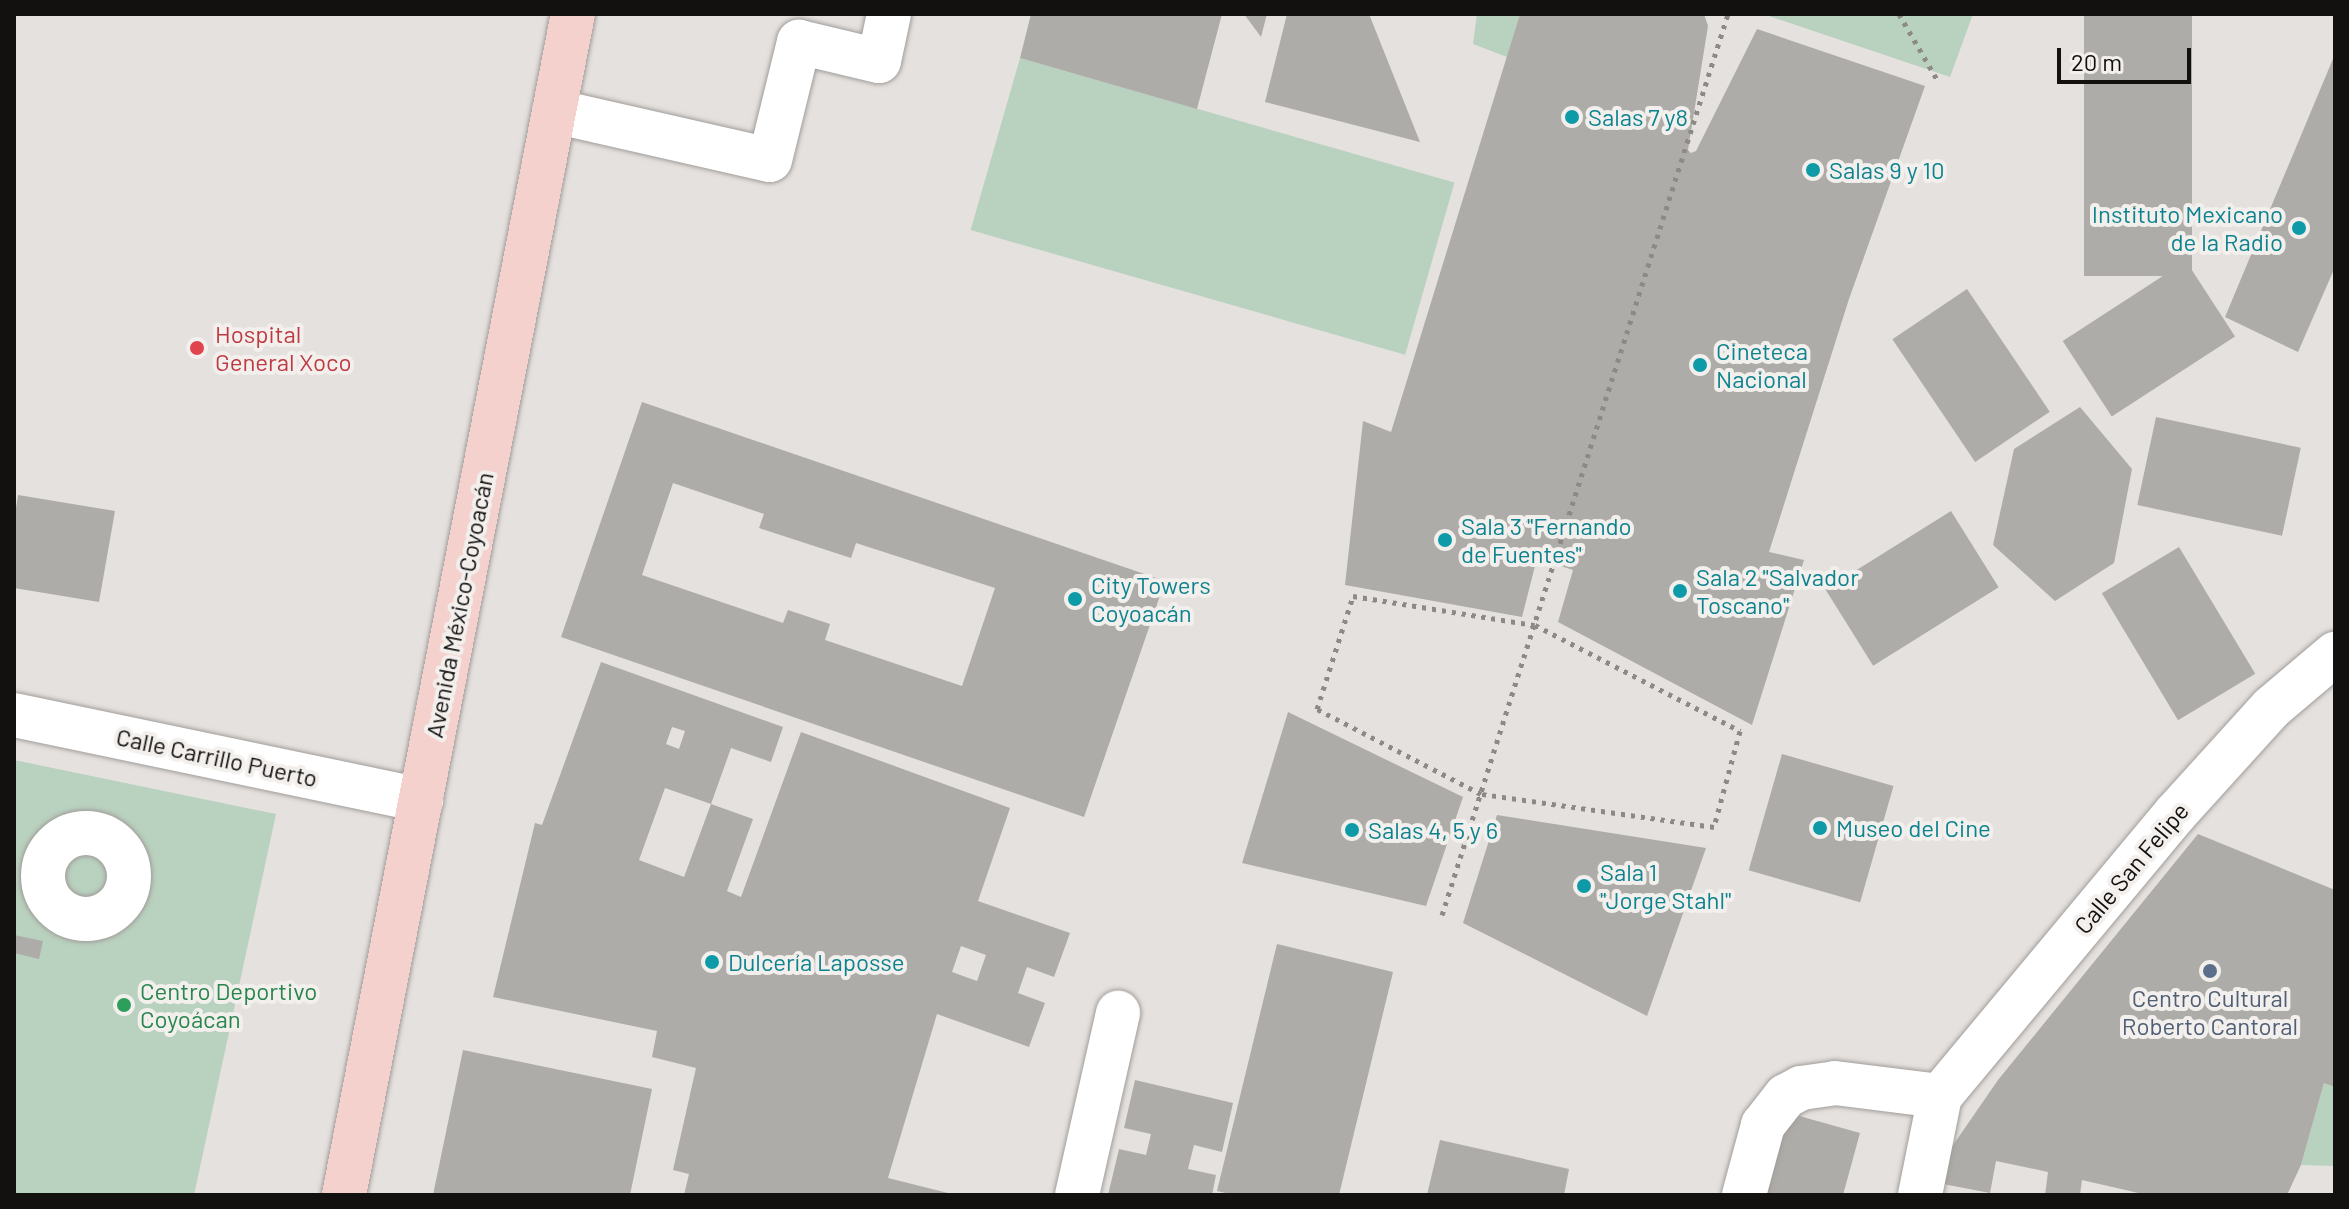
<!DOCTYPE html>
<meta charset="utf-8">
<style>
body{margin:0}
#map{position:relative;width:2349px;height:1209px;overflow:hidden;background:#e5e1de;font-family:Barlow,sans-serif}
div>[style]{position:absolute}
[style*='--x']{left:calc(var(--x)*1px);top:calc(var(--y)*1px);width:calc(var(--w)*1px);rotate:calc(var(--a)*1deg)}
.green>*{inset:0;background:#b9d1bf;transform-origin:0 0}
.building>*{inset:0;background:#aeaca8;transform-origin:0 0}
.path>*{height:5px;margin-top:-2.5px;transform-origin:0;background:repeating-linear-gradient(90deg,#8c8987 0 4px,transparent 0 10px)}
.roads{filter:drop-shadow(0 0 2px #a09d9a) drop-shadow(0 0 2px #a09d9a)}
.minor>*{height:44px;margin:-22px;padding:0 22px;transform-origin:22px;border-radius:22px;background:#fff}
.minor>.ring{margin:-22px;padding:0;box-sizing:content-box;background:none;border:44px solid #fff;border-radius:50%}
.major>*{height:44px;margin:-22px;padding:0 22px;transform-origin:22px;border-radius:22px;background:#f4d1cc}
.dots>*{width:22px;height:22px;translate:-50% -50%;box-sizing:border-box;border:4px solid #f2efec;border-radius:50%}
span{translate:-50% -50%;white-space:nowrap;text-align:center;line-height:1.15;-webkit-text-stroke:8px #f2efec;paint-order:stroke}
.culture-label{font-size:24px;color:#0d838f}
.left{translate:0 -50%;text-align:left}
.right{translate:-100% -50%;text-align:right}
.health-label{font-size:24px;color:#be3a42}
.street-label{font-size:24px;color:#121110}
.leisure-label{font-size:24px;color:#27864d}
.service-label{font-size:24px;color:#4e5e75}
.frame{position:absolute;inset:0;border:16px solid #121110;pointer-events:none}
.scale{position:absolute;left:2057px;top:48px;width:134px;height:36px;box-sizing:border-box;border:4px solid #121110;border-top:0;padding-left:10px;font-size:24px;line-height:28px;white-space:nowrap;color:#121110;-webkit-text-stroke:6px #f2efec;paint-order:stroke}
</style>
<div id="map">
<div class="green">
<div style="clip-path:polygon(1477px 14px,1520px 14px,1507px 57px,1473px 44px)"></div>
<div style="clip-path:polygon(1763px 14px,1973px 14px,1950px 77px)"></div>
<div style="left:1020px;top:58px;width:452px;height:179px;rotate:16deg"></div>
<div style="clip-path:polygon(14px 760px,276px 814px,194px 1195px,14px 1195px)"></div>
<div style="clip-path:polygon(2335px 1052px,2335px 1166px,2301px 1165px,2324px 1083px)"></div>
</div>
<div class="building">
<div style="clip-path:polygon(1031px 14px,1222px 14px,1197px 109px,1020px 58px)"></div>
<div style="clip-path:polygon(1244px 14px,1267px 14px,1261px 37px)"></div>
<div style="clip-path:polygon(1287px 14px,1369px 14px,1420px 142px,1265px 102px)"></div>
<div style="clip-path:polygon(1520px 14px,1704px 14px,1708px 26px,1688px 150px,1691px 153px,1696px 151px,1757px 29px,1925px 86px,1849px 299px,1769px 552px,1804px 560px,1752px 725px,1558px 622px,1573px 570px,1537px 558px,1522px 617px,1345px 585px,1363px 421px,1391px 432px)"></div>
<div style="left:2084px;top:14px;width:108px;height:262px"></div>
<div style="clip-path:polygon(2335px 54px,2335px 267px,2298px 352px,2225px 317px)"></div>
<div style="left:2186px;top:261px;width:90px;height:147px;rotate:57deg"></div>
<div style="left:1967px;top:289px;width:148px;height:90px;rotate:56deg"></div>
<div style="clip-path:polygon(evenodd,642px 402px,1165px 581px,1084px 817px,561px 637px,642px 402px,673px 483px,764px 514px,759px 528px,851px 558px,856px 543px,995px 588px,962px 686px,825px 640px,830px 624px,788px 610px,783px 623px,642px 575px,673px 483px)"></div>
<div style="clip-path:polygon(2080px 407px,2132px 469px,2114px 563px,2055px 601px,1993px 545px,2014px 449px)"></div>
<div style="left:2156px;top:417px;width:148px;height:90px;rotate:12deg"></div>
<div style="clip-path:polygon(18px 495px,115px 511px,99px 602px,14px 588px,14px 521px)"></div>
<div style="left:1951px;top:511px;width:90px;height:148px;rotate:58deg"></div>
<div style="left:2179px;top:547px;width:148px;height:90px;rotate:59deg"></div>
<div style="clip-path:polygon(evenodd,601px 662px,783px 727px,771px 762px,731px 748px,711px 804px,665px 788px,639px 860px,684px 877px,711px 804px,753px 819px,727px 891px,741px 897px,801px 732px,1010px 808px,978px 901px,1070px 933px,1054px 977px,1027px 967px,1018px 993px,1045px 1003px,1029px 1047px,937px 1014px,888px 1178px,956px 1195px,684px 1195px,689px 1174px,673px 1170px,696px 1068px,652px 1057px,657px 1031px,493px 997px,535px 823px,542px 825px,601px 662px,672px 727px,685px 731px,679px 749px,666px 744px,672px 727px,601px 662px,961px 946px,986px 955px,977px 981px,952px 972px,961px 946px)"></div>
<div style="clip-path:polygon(1288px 712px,1463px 797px,1426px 906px,1242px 863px)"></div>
<div style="left:1782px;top:754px;width:116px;height:121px;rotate:16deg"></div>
<div style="clip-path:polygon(1497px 815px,1706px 848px,1647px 1016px,1463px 923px)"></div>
<div style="clip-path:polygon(2198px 834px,2335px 890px,2335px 1087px,2324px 1083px,2301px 1165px,2287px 1195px,2147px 1195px,2082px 1180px,2080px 1195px,2045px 1195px,2048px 1172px,1996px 1161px,1990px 1193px,1943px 1184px,1949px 1151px,1998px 1080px)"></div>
<div style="clip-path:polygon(14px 935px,43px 941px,39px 959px,14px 953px)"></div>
<div style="clip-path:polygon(1277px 944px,1393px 972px,1339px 1195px,1234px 1195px,1217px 1191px)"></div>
<div style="clip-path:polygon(463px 1050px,652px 1089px,630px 1195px,433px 1195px)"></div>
<div style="clip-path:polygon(1135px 1080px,1233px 1103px,1222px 1152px,1194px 1145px,1188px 1169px,1216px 1175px,1212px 1195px,1108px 1195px,1119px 1149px,1146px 1155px,1151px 1134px,1124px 1128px)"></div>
<div style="clip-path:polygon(1785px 1112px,1860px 1133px,1843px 1195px,1762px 1195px)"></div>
<div style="clip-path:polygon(1440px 1140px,1569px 1169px,1564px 1195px,1427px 1195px)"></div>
</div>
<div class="path">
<div style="--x:1899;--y:14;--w:78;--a:59.8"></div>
<div style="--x:1353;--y:596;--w:184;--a:9.1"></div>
<div style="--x:1535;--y:625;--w:231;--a:27.3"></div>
<div style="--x:1740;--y:731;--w:99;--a:105.2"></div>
<div style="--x:1714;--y:827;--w:235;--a:-171.9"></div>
<div style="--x:1481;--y:794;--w:185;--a:-152.6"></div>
<div style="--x:1317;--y:709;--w:119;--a:-72.3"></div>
<div style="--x:1442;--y:915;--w:945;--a:-72.39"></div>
</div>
<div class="roads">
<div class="minor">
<div style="--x:554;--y:111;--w:221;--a:12.8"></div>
<div style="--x:770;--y:160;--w:122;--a:-76.2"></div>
<div style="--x:799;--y:42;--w:82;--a:13.4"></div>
<div style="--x:879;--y:61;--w:48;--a:-78"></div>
<div style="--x:14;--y:715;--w:416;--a:11.8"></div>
<div class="ring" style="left:43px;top:833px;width:42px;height:42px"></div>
<div style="--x:1077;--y:1195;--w:187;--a:-77.3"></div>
<div style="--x:1744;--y:1195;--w:73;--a:-74.8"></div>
<div style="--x:1763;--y:1125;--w:37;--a:-52"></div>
<div style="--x:1786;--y:1096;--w:17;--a:-28"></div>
<div style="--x:1801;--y:1088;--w:34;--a:-8"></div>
<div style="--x:1835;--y:1083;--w:106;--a:7.1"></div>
<div style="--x:1920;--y:1195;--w:101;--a:-78.6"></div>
<div style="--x:1940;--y:1096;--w:367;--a:-50.2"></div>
<div style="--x:2175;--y:814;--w:143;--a:-47.8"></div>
<div style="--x:2271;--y:708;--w:84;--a:-40.2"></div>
</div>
<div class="major">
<div style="--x:344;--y:1195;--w:1203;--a:-79.03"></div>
</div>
</div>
<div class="dots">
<div style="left:1572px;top:117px;background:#0f9aa8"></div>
<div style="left:1813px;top:170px;background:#0f9aa8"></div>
<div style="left:2299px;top:228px;background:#0f9aa8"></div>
<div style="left:197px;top:348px;background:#e0444e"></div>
<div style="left:1700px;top:365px;background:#0f9aa8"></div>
<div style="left:1445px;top:540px;background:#0f9aa8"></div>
<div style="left:1680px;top:591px;background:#0f9aa8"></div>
<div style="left:1075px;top:599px;background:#0f9aa8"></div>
<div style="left:1820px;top:828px;background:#0f9aa8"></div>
<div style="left:1352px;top:830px;background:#0f9aa8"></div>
<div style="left:1584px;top:886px;background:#0f9aa8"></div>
<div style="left:712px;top:962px;background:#0f9aa8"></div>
<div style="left:2210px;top:971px;background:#5c6f8a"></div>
<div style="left:124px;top:1005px;background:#2e9e5b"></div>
</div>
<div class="culture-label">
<span class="left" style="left:1588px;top:117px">Salas 7 y8</span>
<span class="left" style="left:1829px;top:170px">Salas 9 y 10</span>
<span class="right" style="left:2283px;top:228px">Instituto Mexicano<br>de la Radio</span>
<span class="left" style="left:1716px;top:365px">Cineteca<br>Nacional</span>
<span class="left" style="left:1461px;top:540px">Sala 3 "Fernando<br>de Fuentes"</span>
<span class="left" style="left:1696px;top:591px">Sala 2 "Salvador<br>Toscano"</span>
<span class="left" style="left:1091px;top:599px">City Towers<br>Coyoacán</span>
<span class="left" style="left:1836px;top:828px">Museo del Cine</span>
<span class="left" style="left:1368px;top:830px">Salas 4, 5 y 6</span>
<span class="left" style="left:1600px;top:886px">Sala 1<br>"Jorge Stahl"</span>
<span class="left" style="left:728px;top:962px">Dulcería Laposse</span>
</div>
<div class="health-label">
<span class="left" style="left:215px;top:348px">Hospital<br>General Xoco</span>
</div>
<div class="street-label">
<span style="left:459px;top:605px;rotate:-79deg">Avenida México-Coyoacán</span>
<span style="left:217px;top:757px;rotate:12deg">Calle Carrillo Puerto</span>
<span style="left:2131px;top:868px;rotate:-50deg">Calle San Felipe</span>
</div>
<div class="leisure-label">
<span class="left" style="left:140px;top:1005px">Centro Deportivo<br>Coyoácan</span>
</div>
<div class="service-label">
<span style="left:2210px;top:1012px">Centro Cultural<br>Roberto Cantoral</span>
</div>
<div class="frame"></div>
<div class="scale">20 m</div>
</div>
